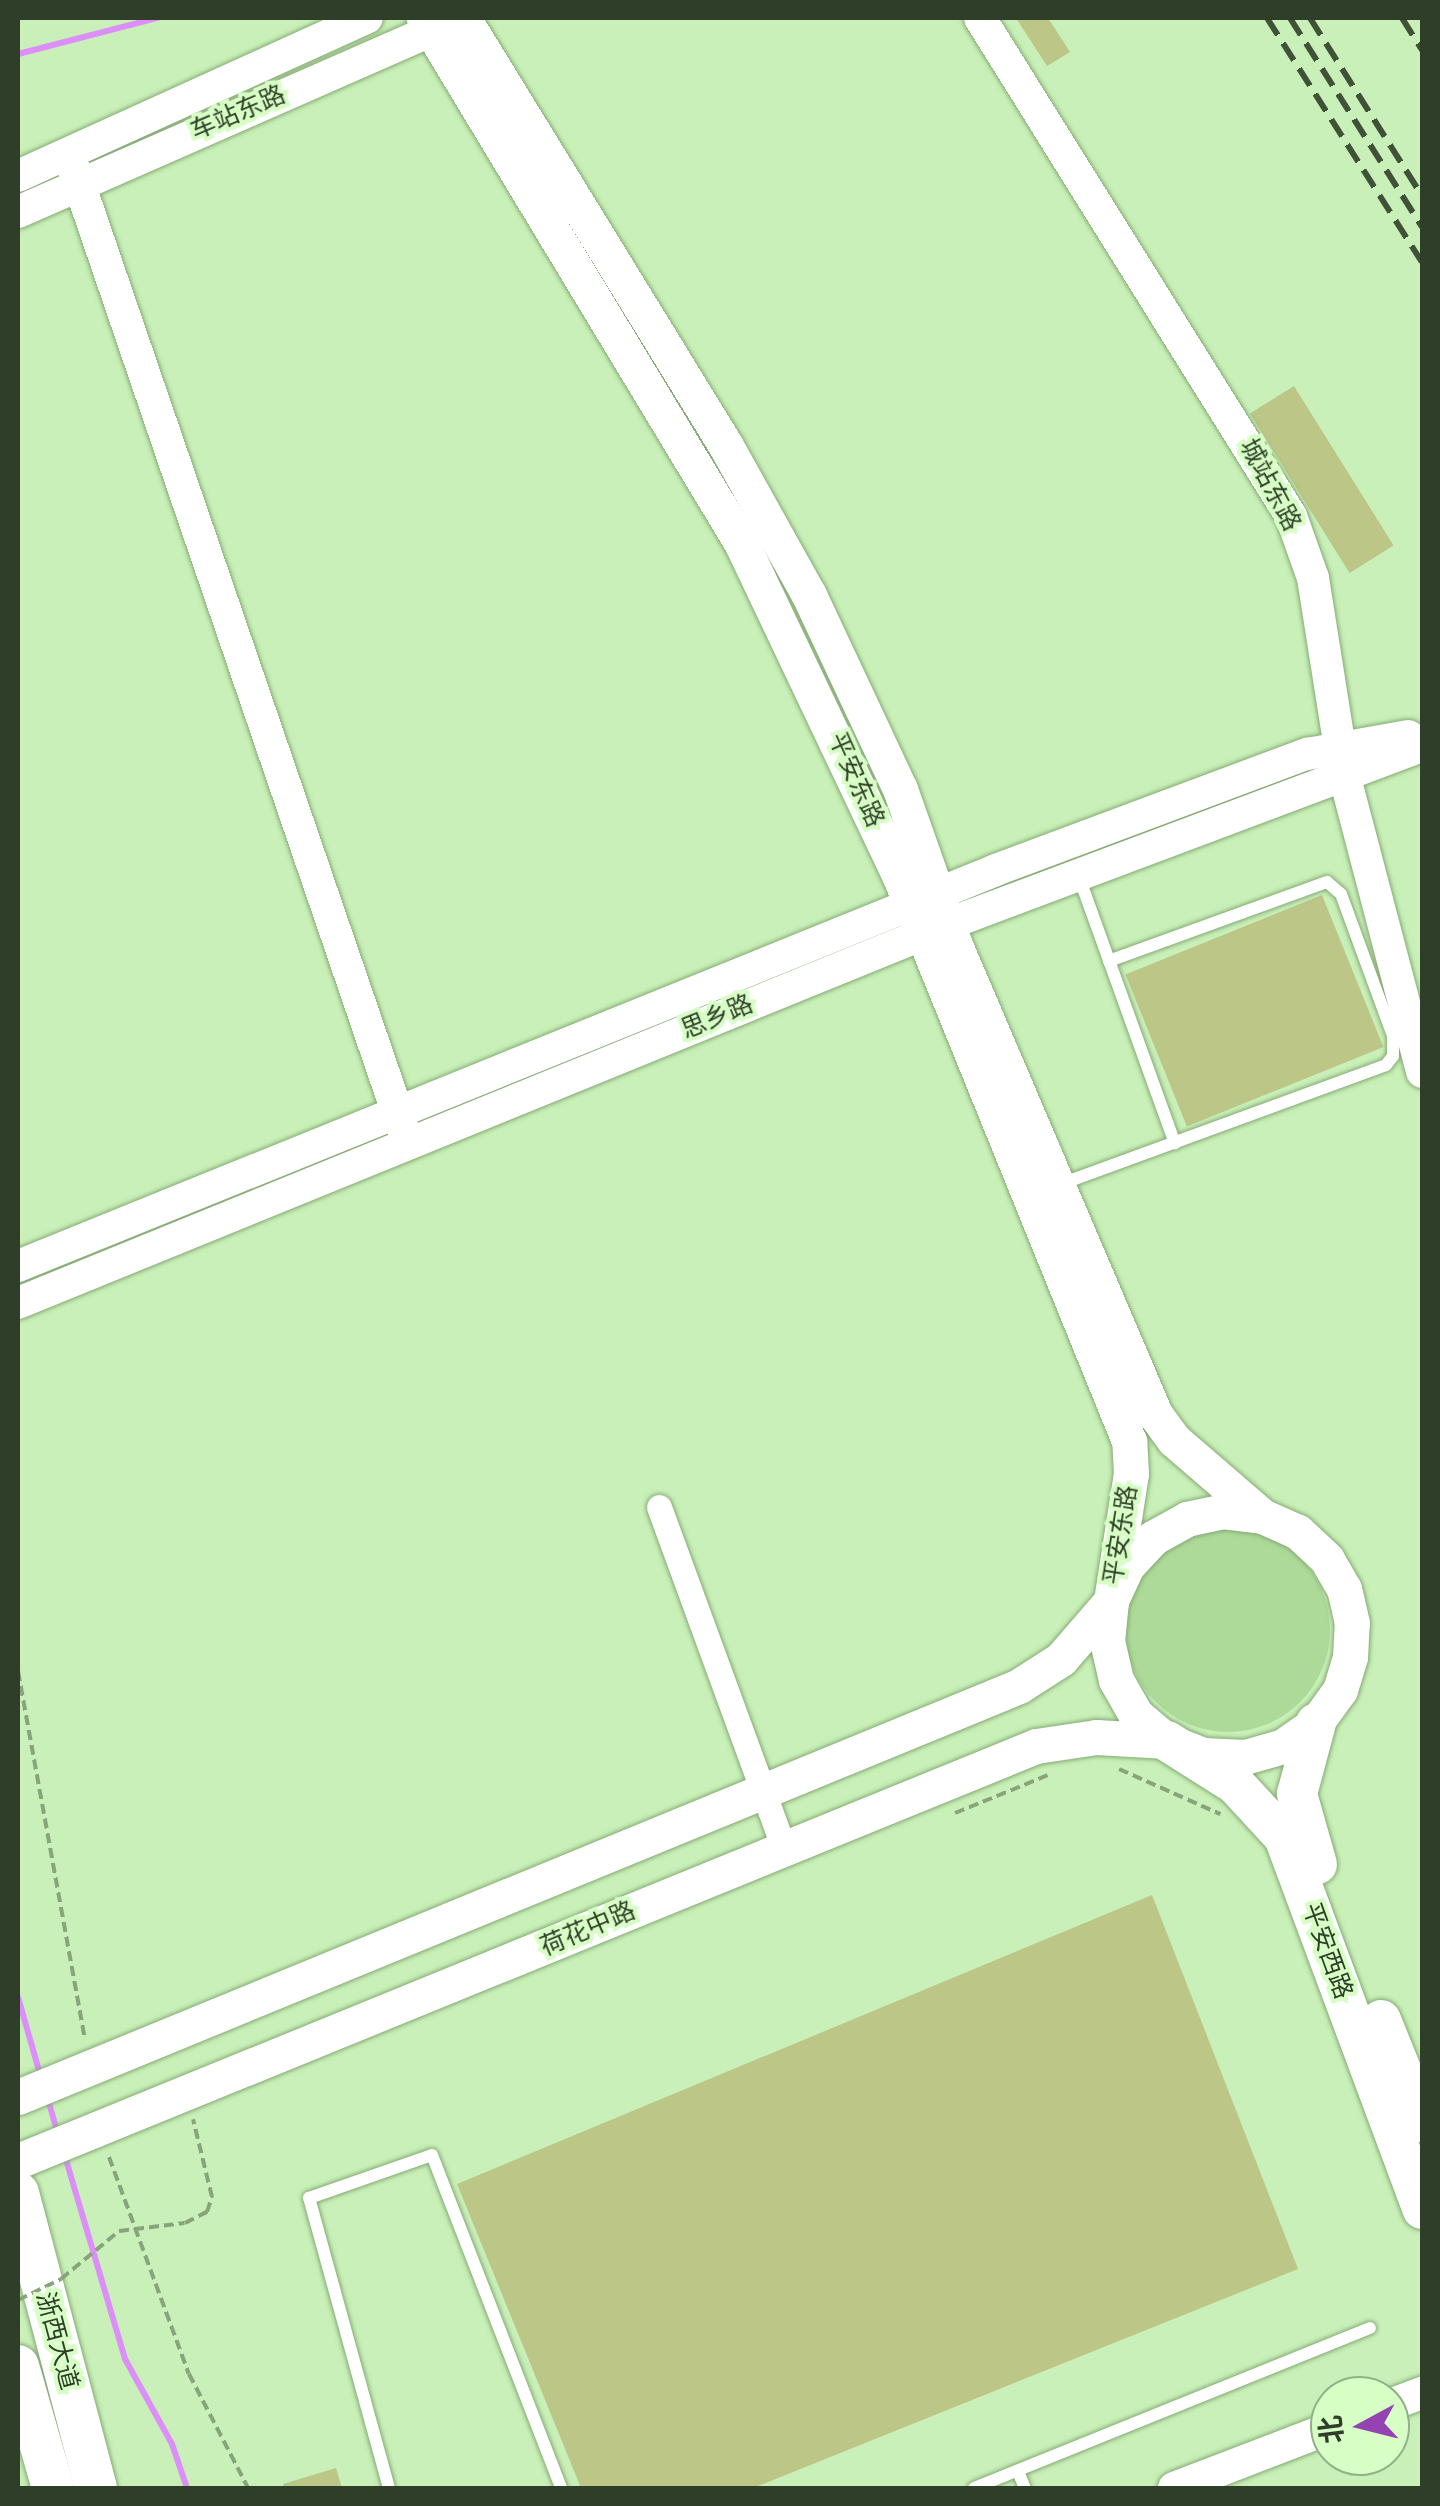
<!DOCTYPE html>
<meta charset="utf-8">
<style>
body{margin:0}
#map{position:relative;width:1440px;height:2506px;overflow:hidden;background:#c9f0b8;font-family:"Crimson Pro","Noto Sans SC",serif}
div>[style]{position:absolute}
[style*='--x']{left:calc(var(--x)*1px);top:calc(var(--y)*1px);width:calc(var(--w)*1px);rotate:calc(var(--a)*1deg)}
.green>*{inset:0;background:#adda99}
.round{border-radius:50%}
.stream>*{height:6px;margin:-3px;padding:0 3px;transform-origin:3px;border-radius:3px;background:#dc8ff9}
.building>*{inset:0;background:#bcc687;transform-origin:0 0}
.path>*{height:4px;margin-top:-2px;transform-origin:0;background:repeating-linear-gradient(90deg,#87a47a 0 10px,transparent 0 15px)}
.roads{filter:drop-shadow(0 0 2px #86aa75) drop-shadow(0 0 2px #86aa75)}
.service>*{height:12px;margin:-6px;padding:0 6px;transform-origin:6px;border-radius:6px;background:#fff}
.minor>*{height:25px;margin:-12.5px;padding:0 12.5px;transform-origin:12.5px;border-radius:12.5px;background:#fff}
.tertiary>*{height:32px;margin:-16px;padding:0 16px;transform-origin:16px;border-radius:16px;background:#fff}
.secondary>*{height:35px;margin:-17.5px;padding:0 17.5px;transform-origin:17.5px;border-radius:17.5px;background:#fff}
.primary>*{height:40px;margin:-20px;padding:0 20px;transform-origin:20px;border-radius:20px;background:#fff}
.trunk>*{height:42px;margin:-21px;padding:0 21px;transform-origin:21px;border-radius:21px;background:#fff}
.rail>*{height:6px;margin-top:-3px;transform-origin:0;background:repeating-linear-gradient(90deg,#3f5137 0 20px,transparent 0 30px)}
.path-bridge>*{height:4px;margin-top:-2px;transform-origin:0;background:repeating-linear-gradient(90deg,#87a47a 0 10px,transparent 0 15px)}
span{translate:-50% -50%;white-space:nowrap;text-align:center;line-height:1.15;-webkit-text-stroke:8px #d6fec5;paint-order:stroke}
.street-label{font-size:25px;color:#2f3e28}
.frame{position:absolute;inset:0;border:20px solid #2f3e28;pointer-events:none}
.north{position:absolute;left:1310px;top:2376px;width:100px;height:100px;box-sizing:border-box;background:#d6fec5;border:2px solid #93b186;border-radius:50%;rotate:263deg;font-size:28px;font-weight:700;line-height:40px;text-align:center;color:#2f3e28}
.north::after{content:'';display:block;margin:auto;width:35px;height:45px;background:#9543b2;clip-path:polygon(50% 0,100% 100%,50% 72%,0 100%)}
</style>
<div id="map">
<div class="green">
<div class="round" style="left:1126px;top:1528px;width:204px;height:204px"></div>
</div>
<div class="stream">
<div style="--x:18;--y:54;--w:144;--a:-14.5"></div>
<div style="--x:18;--y:1997;--w:80;--a:74.1"></div>
<div style="--x:47;--y:2096;--w:37;--a:74"></div>
<div style="--x:64;--y:2153;--w:215;--a:73.5"></div>
<div style="--x:125;--y:2359;--w:97;--a:61.1"></div>
<div style="--x:172;--y:2444;--w:46;--a:71.2"></div>
</div>
<div class="building">
<div style="clip-path:polygon(1016px 18px,1048px 18px,1070px 52px,1047px 66px)"></div>
<div style="left:1294px;top:386px;width:188px;height:52px;rotate:58deg"></div>
<div style="left:1322px;top:895px;width:164px;height:212px;rotate:68deg"></div>
<div style="clip-path:polygon(1152px 1895px,1298px 2269px,753px 2488px,581px 2488px,457px 2184px)"></div>
<div style="clip-path:polygon(336px 2468px,342px 2488px,284px 2488px,283px 2484px)"></div>
</div>
<div class="path">
<div style="--x:18;--y:1671;--w:375;--a:79.7"></div>
<div style="--x:1119;--y:1769;--w:111;--a:24"></div>
<div style="--x:955;--y:1813;--w:100;--a:-22.2"></div>
<div style="--x:109;--y:2157;--w:231;--a:69.8"></div>
<div style="--x:189;--y:2374;--w:128;--a:62.6"></div>
<div style="--x:185;--y:2223;--w:25;--a:-27"></div>
<div style="--x:207;--y:2212;--w:16;--a:-72"></div>
<div style="--x:212;--y:2197;--w:80;--a:-103.7"></div>
</div>
<div class="roads">
<div class="service">
<div style="--x:1079;--y:877;--w:283;--a:70.2"></div>
<div style="--x:1061;--y:1184;--w:346;--a:-20.1"></div>
<div style="--x:1386;--y:1065;--w:11;--a:-52"></div>
<div style="--x:1393;--y:1056;--w:20;--a:-90"></div>
<div style="--x:1393;--y:1036;--w:151;--a:-110.1"></div>
<div style="--x:1341;--y:894;--w:18;--a:-139"></div>
<div style="--x:1327;--y:882;--w:232;--a:160.1"></div>
<div style="--x:1018;--y:2471;--w:18;--a:68"></div>
<div style="--x:389;--y:2488;--w:301;--a:-105.4"></div>
<div style="--x:309;--y:2198;--w:130;--a:-19.3"></div>
<div style="--x:432;--y:2155;--w:357;--a:68.8"></div>
<div style="--x:974;--y:2488;--w:427;--a:-22"></div>
</div>
<div class="minor">
<div style="--x:659;--y:1507;--w:363;--a:69.9"></div>
</div>
<div class="tertiary">
<div style="--x:980;--y:18;--w:587;--a:58.02"></div>
<div style="--x:1291;--y:516;--w:66;--a:70.5"></div>
<div style="--x:1313;--y:578;--w:198;--a:81"></div>
<div style="--x:1344;--y:774;--w:308;--a:75.3"></div>
<div style="--x:69;--y:154;--w:1037;--a:71.09"></div>
<div style="--x:18;--y:176;--w:383;--a:-24.4"></div>
<div style="--x:18;--y:212;--w:475;--a:-23.7"></div>
<div style="--x:18;--y:1266;--w:1055;--a:-22.04"></div>
<div style="--x:996;--y:870;--w:332;--a:-20.5"></div>
<div style="--x:1307;--y:754;--w:103;--a:-10.1"></div>
<div style="--x:18;--y:1303;--w:1004;--a:-22.17"></div>
<div style="--x:948;--y:924;--w:506;--a:-20.58"></div>
<div style="--x:1390;--y:2405;--w:34;--a:-21"></div>
<div style="--x:1174;--y:2488;--w:167;--a:-21"></div>
</div>
<div class="secondary">
<div style="--x:463;--y:18;--w:502;--a:58.43"></div>
<div style="--x:726;--y:446;--w:171;--a:60.9"></div>
<div style="--x:809;--y:595;--w:214;--a:64.9"></div>
<div style="--x:900;--y:789;--w:165;--a:70.6"></div>
<div style="--x:955;--y:945;--w:510;--a:66.9"></div>
<div style="--x:1155;--y:1414;--w:32;--a:54"></div>
<div style="--x:1174;--y:1440;--w:116;--a:40.8"></div>
<div style="--x:18;--y:2097;--w:1082;--a:-22.32"></div>
<div style="--x:1019;--y:1686;--w:50;--a:-32.7"></div>
<div style="--x:1061;--y:1659;--w:77;--a:-49.2"></div>
<div style="--x:1111;--y:1601;--w:129;--a:-81.1"></div>
<div style="--x:1131;--y:1474;--w:33;--a:-93"></div>
<div style="--x:1129;--y:1441;--w:611;--a:-112.11"></div>
<div style="--x:899;--y:875;--w:366;--a:-115.4"></div>
<div style="--x:742;--y:544;--w:615;--a:-121.16"></div>
<div style="--x:18;--y:2161;--w:1099;--a:-22.18"></div>
<div style="--x:1036;--y:1746;--w:61;--a:-8.5"></div>
<div style="--x:1096;--y:1737;--w:71;--a:3.2"></div>
<div style="--x:1167;--y:1741;--w:40;--a:21"></div>
<div style="--x:1204;--y:1755;--w:41;--a:2.8"></div>
<div style="--x:1245;--y:1757;--w:40;--a:-16"></div>
<div style="--x:1283;--y:1746;--w:40;--a:-34.9"></div>
<div style="--x:1316;--y:1723;--w:41;--a:-54"></div>
<div style="--x:1340;--y:1690;--w:34;--a:-73"></div>
<div style="--x:1350;--y:1657;--w:34;--a:-87"></div>
<div style="--x:1352;--y:1623;--w:35;--a:-103"></div>
<div style="--x:1344;--y:1589;--w:34;--a:-120"></div>
<div style="--x:1327;--y:1559;--w:40;--a:-137"></div>
<div style="--x:1298;--y:1532;--w:39;--a:-156"></div>
<div style="--x:1262;--y:1516;--w:38;--a:-173"></div>
<div style="--x:1224;--y:1511;--w:38;--a:168"></div>
<div style="--x:1187;--y:1519;--w:39;--a:151"></div>
<div style="--x:1153;--y:1538;--w:38;--a:133"></div>
<div style="--x:1127;--y:1566;--w:38;--a:115"></div>
<div style="--x:1111;--y:1601;--w:40;--a:95.7"></div>
<div style="--x:1107;--y:1641;--w:40;--a:77"></div>
<div style="--x:1116;--y:1680;--w:40;--a:60.3"></div>
<div style="--x:1136;--y:1715;--w:40;--a:40"></div>
</div>
<div class="primary">
<div style="--x:1316;--y:1723;--w:73;--a:105"></div>
<div style="--x:1297;--y:1794;--w:73;--a:74.1"></div>
<div style="--x:1167;--y:1741;--w:80;--a:32.3"></div>
<div style="--x:1235;--y:1784;--w:72;--a:47.2"></div>
<div style="--x:1284;--y:1837;--w:397;--a:69.6"></div>
<div style="--x:1381;--y:2020;--w:110;--a:68.1"></div>
</div>
<div class="trunk">
<div style="--x:18;--y:2193;--w:305;--a:75.2"></div>
<div style="--x:18;--y:2366;--w:127;--a:74"></div>
</div>
</div>
<div class="rail">
<div style="--x:1267;--y:18;--w:289;--a:57.6"></div>
<div style="--x:1290;--y:18;--w:247;--a:57.7"></div>
<div style="--x:1310;--y:18;--w:210;--a:57.8"></div>
<div style="--x:1402;--y:18;--w:38;--a:58"></div>
</div>
<div class="path-bridge">
<div style="--x:18;--y:2300;--w:48;--a:-26"></div>
<div style="--x:61;--y:2279;--w:75;--a:-39.6"></div>
<div style="--x:119;--y:2231;--w:66;--a:-6.9"></div>
</div>
<div class="street-label">
<span style="left:238px;top:113px;rotate:-23deg">车站东路</span>
<span style="left:1270px;top:485px;rotate:62deg">城站东路</span>
<span style="left:856px;top:780px;rotate:66deg">平安东路</span>
<span style="left:717px;top:1017px;rotate:-22deg">思乡路</span>
<span style="left:1121px;top:1535px;rotate:-81deg">平安东路</span>
<span style="left:588px;top:1929px;rotate:-23deg">荷花中路</span>
<span style="left:1327px;top:1951px;rotate:70deg">平安西路</span>
<span style="left:57px;top:2341px;rotate:75deg">浙西大道</span>
</div>
<div class="frame"></div>
<div class="north">北</div>
</div>
